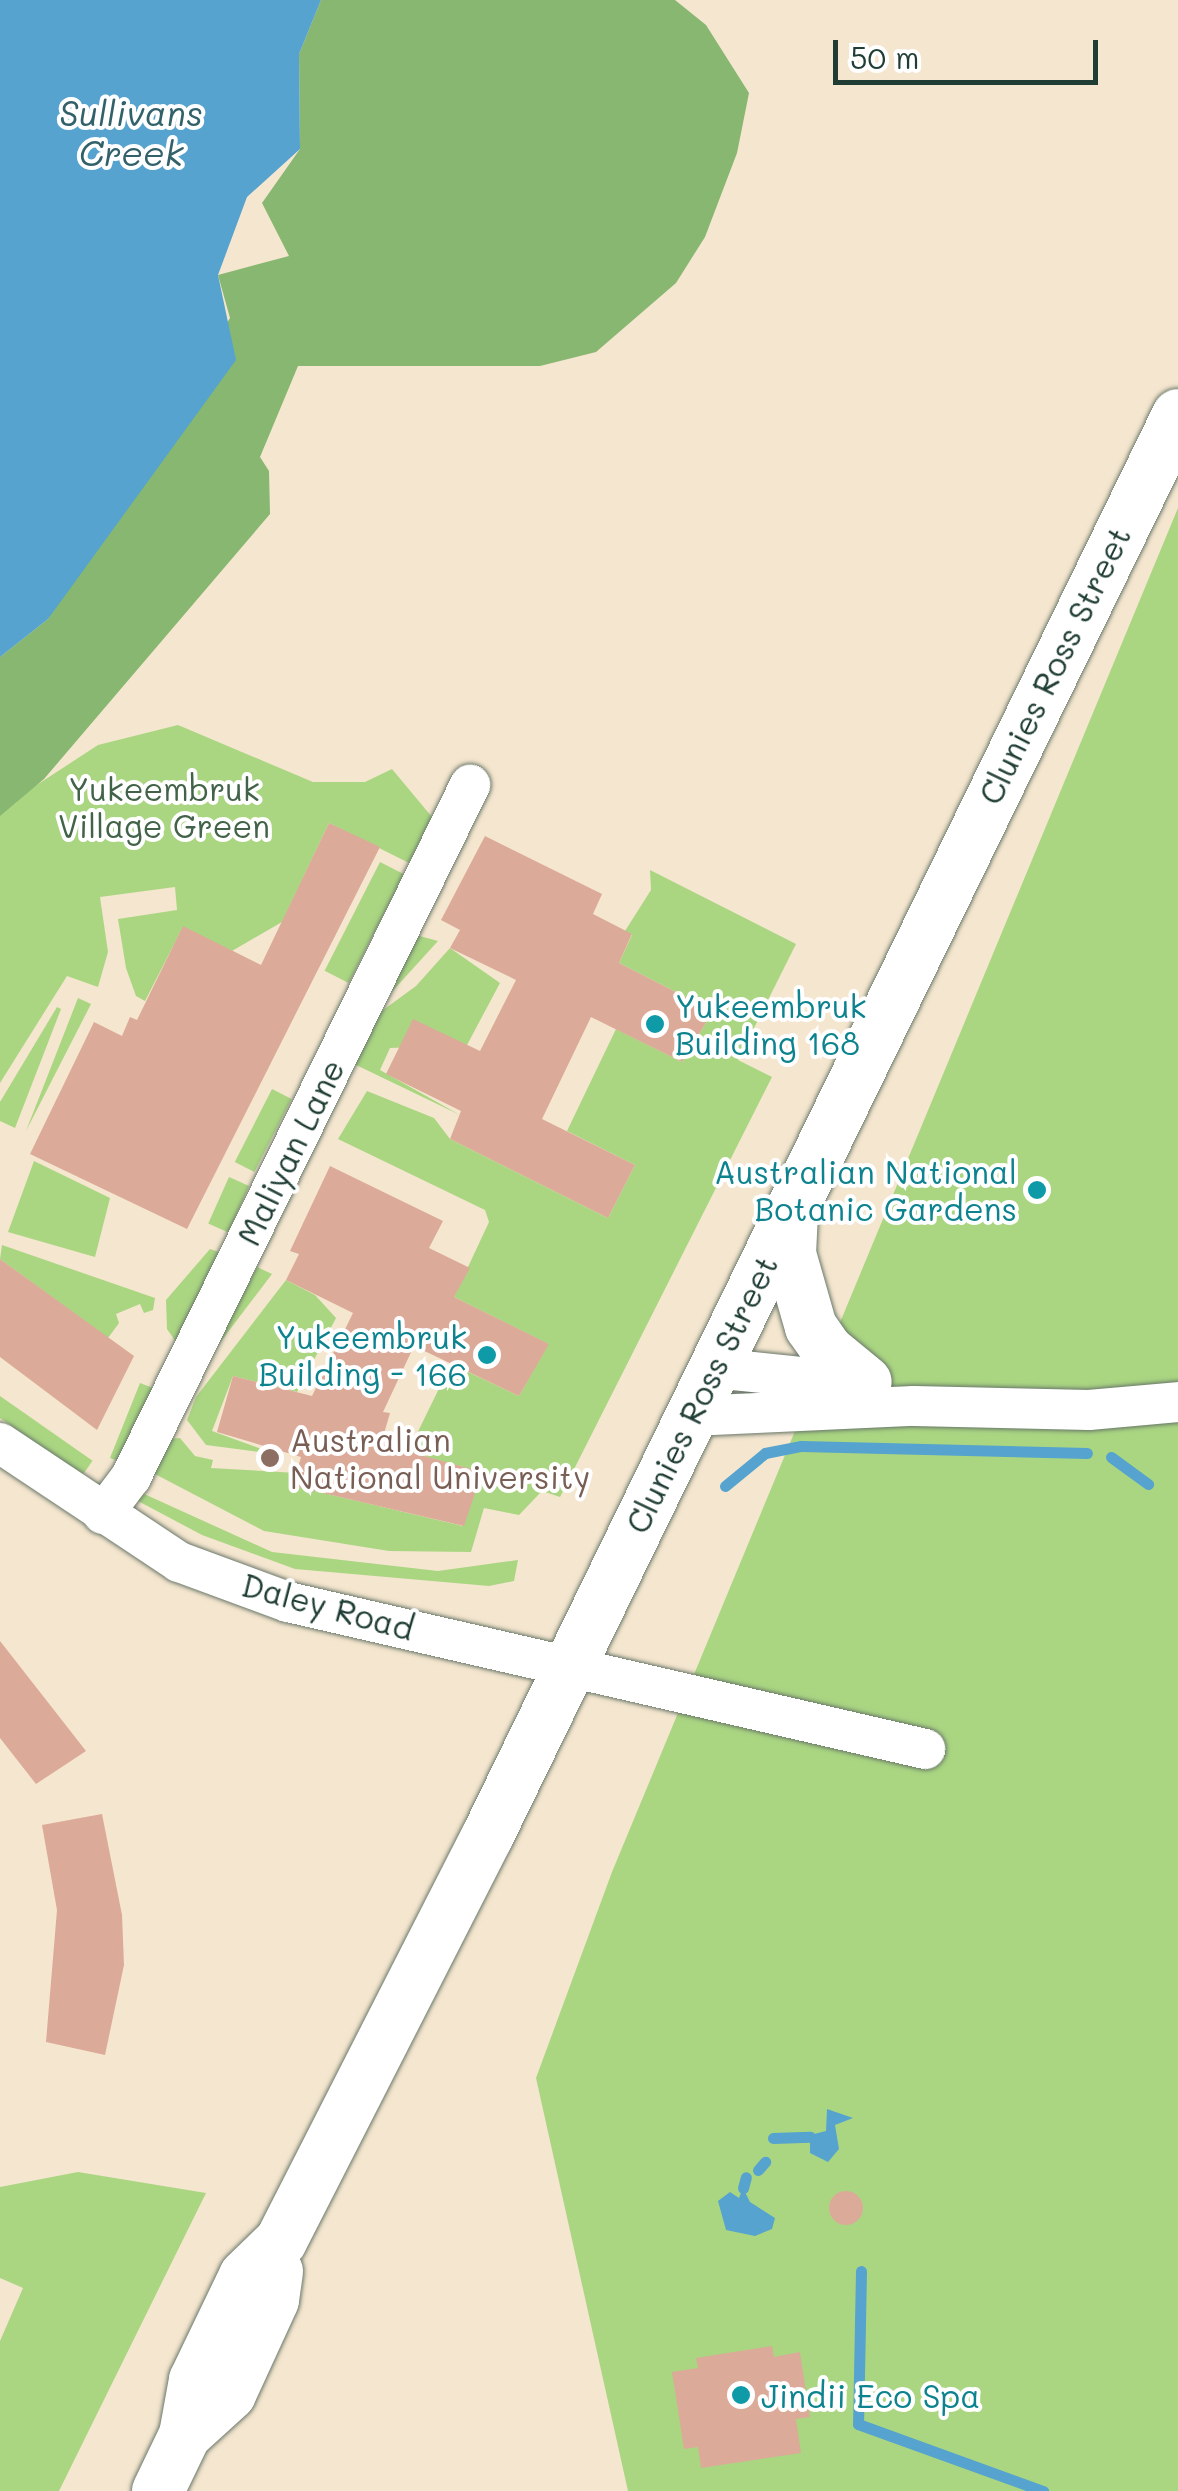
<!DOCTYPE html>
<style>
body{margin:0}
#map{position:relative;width:1178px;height:2491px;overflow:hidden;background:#f5e6cf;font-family:Mali,sans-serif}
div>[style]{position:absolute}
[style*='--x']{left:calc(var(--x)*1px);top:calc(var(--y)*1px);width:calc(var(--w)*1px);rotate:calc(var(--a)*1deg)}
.green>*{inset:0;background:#aad682;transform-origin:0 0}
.forest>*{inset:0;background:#87b770}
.water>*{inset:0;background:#55a3ce}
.stream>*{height:11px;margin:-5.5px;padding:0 5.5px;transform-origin:5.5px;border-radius:5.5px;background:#55a3ce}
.building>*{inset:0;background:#dcaa98}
.round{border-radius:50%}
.roads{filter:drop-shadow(0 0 2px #6a786a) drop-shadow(0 0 2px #6a786a)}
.minor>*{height:40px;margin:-20px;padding:0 20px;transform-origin:20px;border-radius:20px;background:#fff}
.tertiary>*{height:52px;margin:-26px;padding:0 26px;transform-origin:26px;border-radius:26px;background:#fff}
.dots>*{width:28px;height:28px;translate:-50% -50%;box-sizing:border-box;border:5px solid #fff;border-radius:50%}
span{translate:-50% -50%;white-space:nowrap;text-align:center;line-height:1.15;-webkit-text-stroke:8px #fff;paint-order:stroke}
.street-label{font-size:32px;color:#1f3d34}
.park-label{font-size:32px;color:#426348}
.culture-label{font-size:32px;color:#0d838f}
.left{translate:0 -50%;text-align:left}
.right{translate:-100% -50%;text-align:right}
.education-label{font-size:32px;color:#785e54}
.water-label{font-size:35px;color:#32616a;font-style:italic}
.scale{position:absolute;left:833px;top:40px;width:265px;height:45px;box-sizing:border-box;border:5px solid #1f3d34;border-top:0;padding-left:12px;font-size:30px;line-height:35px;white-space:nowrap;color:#1f3d34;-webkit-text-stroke:8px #fff;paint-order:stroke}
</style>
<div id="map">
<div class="green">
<div style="clip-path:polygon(1178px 508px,1178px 2491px,628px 2491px,536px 2078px,612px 1872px)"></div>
<div style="clip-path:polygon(178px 725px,313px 782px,365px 782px,392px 769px,432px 817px,409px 863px,329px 823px,282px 922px,232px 951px,183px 927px,145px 1001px,136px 996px,126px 968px,118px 919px,177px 910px,175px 887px,100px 897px,108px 952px,98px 987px,67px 976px,0 1083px,0 809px,98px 745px)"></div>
<div style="left:380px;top:862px;width:27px;height:122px;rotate:27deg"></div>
<div style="clip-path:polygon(650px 870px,796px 944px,738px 1060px,772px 1077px,560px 1497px,542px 1491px,519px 1515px,484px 1508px,471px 1552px,389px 1551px,264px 1531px,153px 1473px,168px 1439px,180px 1438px,195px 1456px,213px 1460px,211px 1468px,297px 1473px,294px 1486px,463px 1526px,482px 1472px,408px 1452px,451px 1364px,519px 1396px,548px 1344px,454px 1297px,489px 1222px,485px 1210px,338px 1139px,367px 1091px,434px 1118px,450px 1139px,608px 1218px,635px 1165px,567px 1131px,616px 1029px,682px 1062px,713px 1011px,619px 963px,632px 935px,625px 931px,651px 890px)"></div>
<div style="clip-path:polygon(416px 935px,438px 941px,388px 996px)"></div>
<div style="clip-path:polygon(450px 948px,500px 983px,467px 1045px,390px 1048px,380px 1070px,460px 1115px,352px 1063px,379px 1013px,416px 986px)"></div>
<div style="clip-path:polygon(78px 998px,91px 1004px,26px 1131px)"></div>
<div style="clip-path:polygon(57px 1007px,61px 1009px,15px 1128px,0 1121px,0 1102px)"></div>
<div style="left:272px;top:1089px;width:22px;height:82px;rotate:27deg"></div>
<div style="clip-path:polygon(34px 1161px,110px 1198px,95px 1257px,8px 1232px)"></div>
<div style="left:229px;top:1177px;width:22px;height:51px;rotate:24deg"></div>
<div style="clip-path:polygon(2px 1245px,155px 1298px,153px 1310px,144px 1313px,140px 1304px,116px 1314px,119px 1323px,108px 1338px,0 1259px)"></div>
<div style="clip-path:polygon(210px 1249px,219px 1252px,176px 1342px,167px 1329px,166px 1300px)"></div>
<div style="clip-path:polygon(257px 1267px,272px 1274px,209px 1357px)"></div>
<div style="clip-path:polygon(286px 1280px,315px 1295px,336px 1318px,297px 1392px,233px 1376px,212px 1431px,275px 1454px,206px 1445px,187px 1420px,196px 1397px)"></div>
<div style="clip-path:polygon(140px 1383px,153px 1388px,118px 1461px,110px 1458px)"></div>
<div style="left:0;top:1396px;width:113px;height:18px;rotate:35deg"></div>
<div style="clip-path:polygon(142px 1493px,272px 1552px,438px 1571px,518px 1560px,514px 1581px,489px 1586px,295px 1569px,202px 1535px,138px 1501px)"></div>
<div style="clip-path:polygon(78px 2172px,206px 2193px,59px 2491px,0 2491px,0 2341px,23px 2288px,0 2278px,0 2187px)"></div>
</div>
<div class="forest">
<div style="clip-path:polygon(321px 0,675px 0,706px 25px,749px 93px,737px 153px,705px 237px,676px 283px,596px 352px,540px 366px,298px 366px,260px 457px,269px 471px,270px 514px,44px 779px,0 816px,0 657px,48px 619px,230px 318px,218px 275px,289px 256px,262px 203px,300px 149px,299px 54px)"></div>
</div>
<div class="water">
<div style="clip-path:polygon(0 0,321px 0,299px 54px,300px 149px,247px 197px,218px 275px,236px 360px,48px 619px,0 657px)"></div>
<div style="clip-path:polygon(827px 2109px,853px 2118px,835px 2125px,839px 2149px,828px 2162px,810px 2153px,810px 2135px,826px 2131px)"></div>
<div style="clip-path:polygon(743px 2188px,750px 2202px,775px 2218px,772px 2229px,755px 2236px,726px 2230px,718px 2201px,730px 2192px,739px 2198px)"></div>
</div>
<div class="stream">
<div style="--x:1111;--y:1457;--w:46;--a:36.1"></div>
<div style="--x:725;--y:1486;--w:52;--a:-39.5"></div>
<div style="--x:765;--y:1453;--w:37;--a:-11"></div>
<div style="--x:801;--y:1446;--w:286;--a:1.4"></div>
<div style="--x:773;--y:2138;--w:37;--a:-2"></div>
<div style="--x:758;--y:2170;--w:11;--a:-49"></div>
<div style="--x:743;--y:2188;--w:11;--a:-75"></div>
<div style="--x:861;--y:2271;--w:153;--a:91.1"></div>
<div style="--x:858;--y:2424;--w:197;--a:19.9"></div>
</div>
<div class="building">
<div style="clip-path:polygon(329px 823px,380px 847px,187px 1229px,30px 1154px,94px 1022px,122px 1036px,130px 1017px,137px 1020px,183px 926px,261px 965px)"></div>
<div style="clip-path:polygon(485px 836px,602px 894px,593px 914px,632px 934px,619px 963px,713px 1011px,682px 1062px,591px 1017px,542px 1119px,635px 1165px,608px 1218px,450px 1139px,461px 1111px,386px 1074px,413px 1019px,480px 1051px,516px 980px,450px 948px,460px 930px,441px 920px)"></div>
<div style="clip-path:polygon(330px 1166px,443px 1221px,429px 1248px,470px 1268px,454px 1297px,549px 1344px,519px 1396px,414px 1346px,383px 1412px,390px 1413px,381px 1444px,482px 1472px,464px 1526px,293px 1486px,301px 1457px,217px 1432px,233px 1376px,312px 1396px,353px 1313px,286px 1280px,299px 1254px,290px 1251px)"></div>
<div style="clip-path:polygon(0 1259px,134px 1356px,97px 1430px,0 1357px)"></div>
<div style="clip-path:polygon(0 1641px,86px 1751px,36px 1784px,0 1738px)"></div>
<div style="clip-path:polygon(102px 1814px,122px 1915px,124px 1965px,105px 2055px,46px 2042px,57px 1910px,42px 1825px)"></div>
<div class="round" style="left:829px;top:2191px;width:34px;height:34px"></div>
<div style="clip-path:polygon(772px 2346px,774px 2357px,800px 2352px,810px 2417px,796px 2419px,801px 2453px,701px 2468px,698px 2447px,684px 2449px,672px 2372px,698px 2368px,696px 2358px)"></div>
</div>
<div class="roads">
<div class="minor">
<div style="--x:714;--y:1368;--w:157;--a:5.9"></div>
<div style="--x:691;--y:1416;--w:223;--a:-2.6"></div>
<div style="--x:914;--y:1406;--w:175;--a:1.3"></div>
<div style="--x:1089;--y:1410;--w:89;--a:-5.1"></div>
<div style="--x:0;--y:1443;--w:215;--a:33.6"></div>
<div style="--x:179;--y:1562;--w:116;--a:20.2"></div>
<div style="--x:288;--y:1602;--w:654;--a:12.99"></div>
<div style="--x:103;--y:1514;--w:46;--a:-52.9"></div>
<div style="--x:131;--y:1477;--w:771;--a:-63.9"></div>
</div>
<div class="tertiary">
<div style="--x:792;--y:1213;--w:41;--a:92.8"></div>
<div style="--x:790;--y:1254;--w:76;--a:74"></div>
<div style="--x:811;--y:1327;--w:28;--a:55"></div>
<div style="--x:827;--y:1350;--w:50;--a:39.4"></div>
<div style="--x:185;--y:2435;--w:61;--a:-42.3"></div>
<div style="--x:230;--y:2394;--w:103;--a:-65.4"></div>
<div style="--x:273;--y:2300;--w:29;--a:-82"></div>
<div style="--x:158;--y:2491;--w:62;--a:-64.3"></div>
<div style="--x:185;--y:2435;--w:56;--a:-79.7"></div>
<div style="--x:195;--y:2380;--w:115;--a:-64.3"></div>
<div style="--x:245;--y:2276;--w:50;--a:-44.2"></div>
<div style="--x:281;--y:2241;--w:453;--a:-63"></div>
<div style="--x:487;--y:1837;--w:1581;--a:-64.08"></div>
</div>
</div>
<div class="dots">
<div style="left:655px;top:1024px;background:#0f9aa8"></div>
<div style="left:1037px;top:1190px;background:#0f9aa8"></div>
<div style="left:487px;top:1355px;background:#0f9aa8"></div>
<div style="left:270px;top:1458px;background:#8d6e63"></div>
<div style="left:741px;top:2395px;background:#0f9aa8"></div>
</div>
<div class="street-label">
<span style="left:1054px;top:665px;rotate:-64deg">Clunies Ross Street</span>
<span style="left:290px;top:1152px;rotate:-64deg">Maliyan Lane</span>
<span style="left:701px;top:1394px;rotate:-64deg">Clunies Ross Street</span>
<span style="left:328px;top:1606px;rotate:15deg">Daley Road</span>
</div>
<div class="park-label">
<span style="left:164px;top:807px">Yukeembruk<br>Village Green</span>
</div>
<div class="culture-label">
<span class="left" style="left:675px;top:1024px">Yukeembruk<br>Building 168</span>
<span class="right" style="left:1017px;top:1190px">Australian National<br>Botanic Gardens</span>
<span class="right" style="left:467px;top:1355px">Yukeembruk<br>Building - 166</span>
<span class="left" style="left:761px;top:2395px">Jindii Eco Spa</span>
</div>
<div class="education-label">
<span class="left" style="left:290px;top:1458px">Australian<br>National University</span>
</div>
<div class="water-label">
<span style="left:131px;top:132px">Sullivans<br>Creek</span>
</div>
<div class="scale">50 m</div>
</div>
